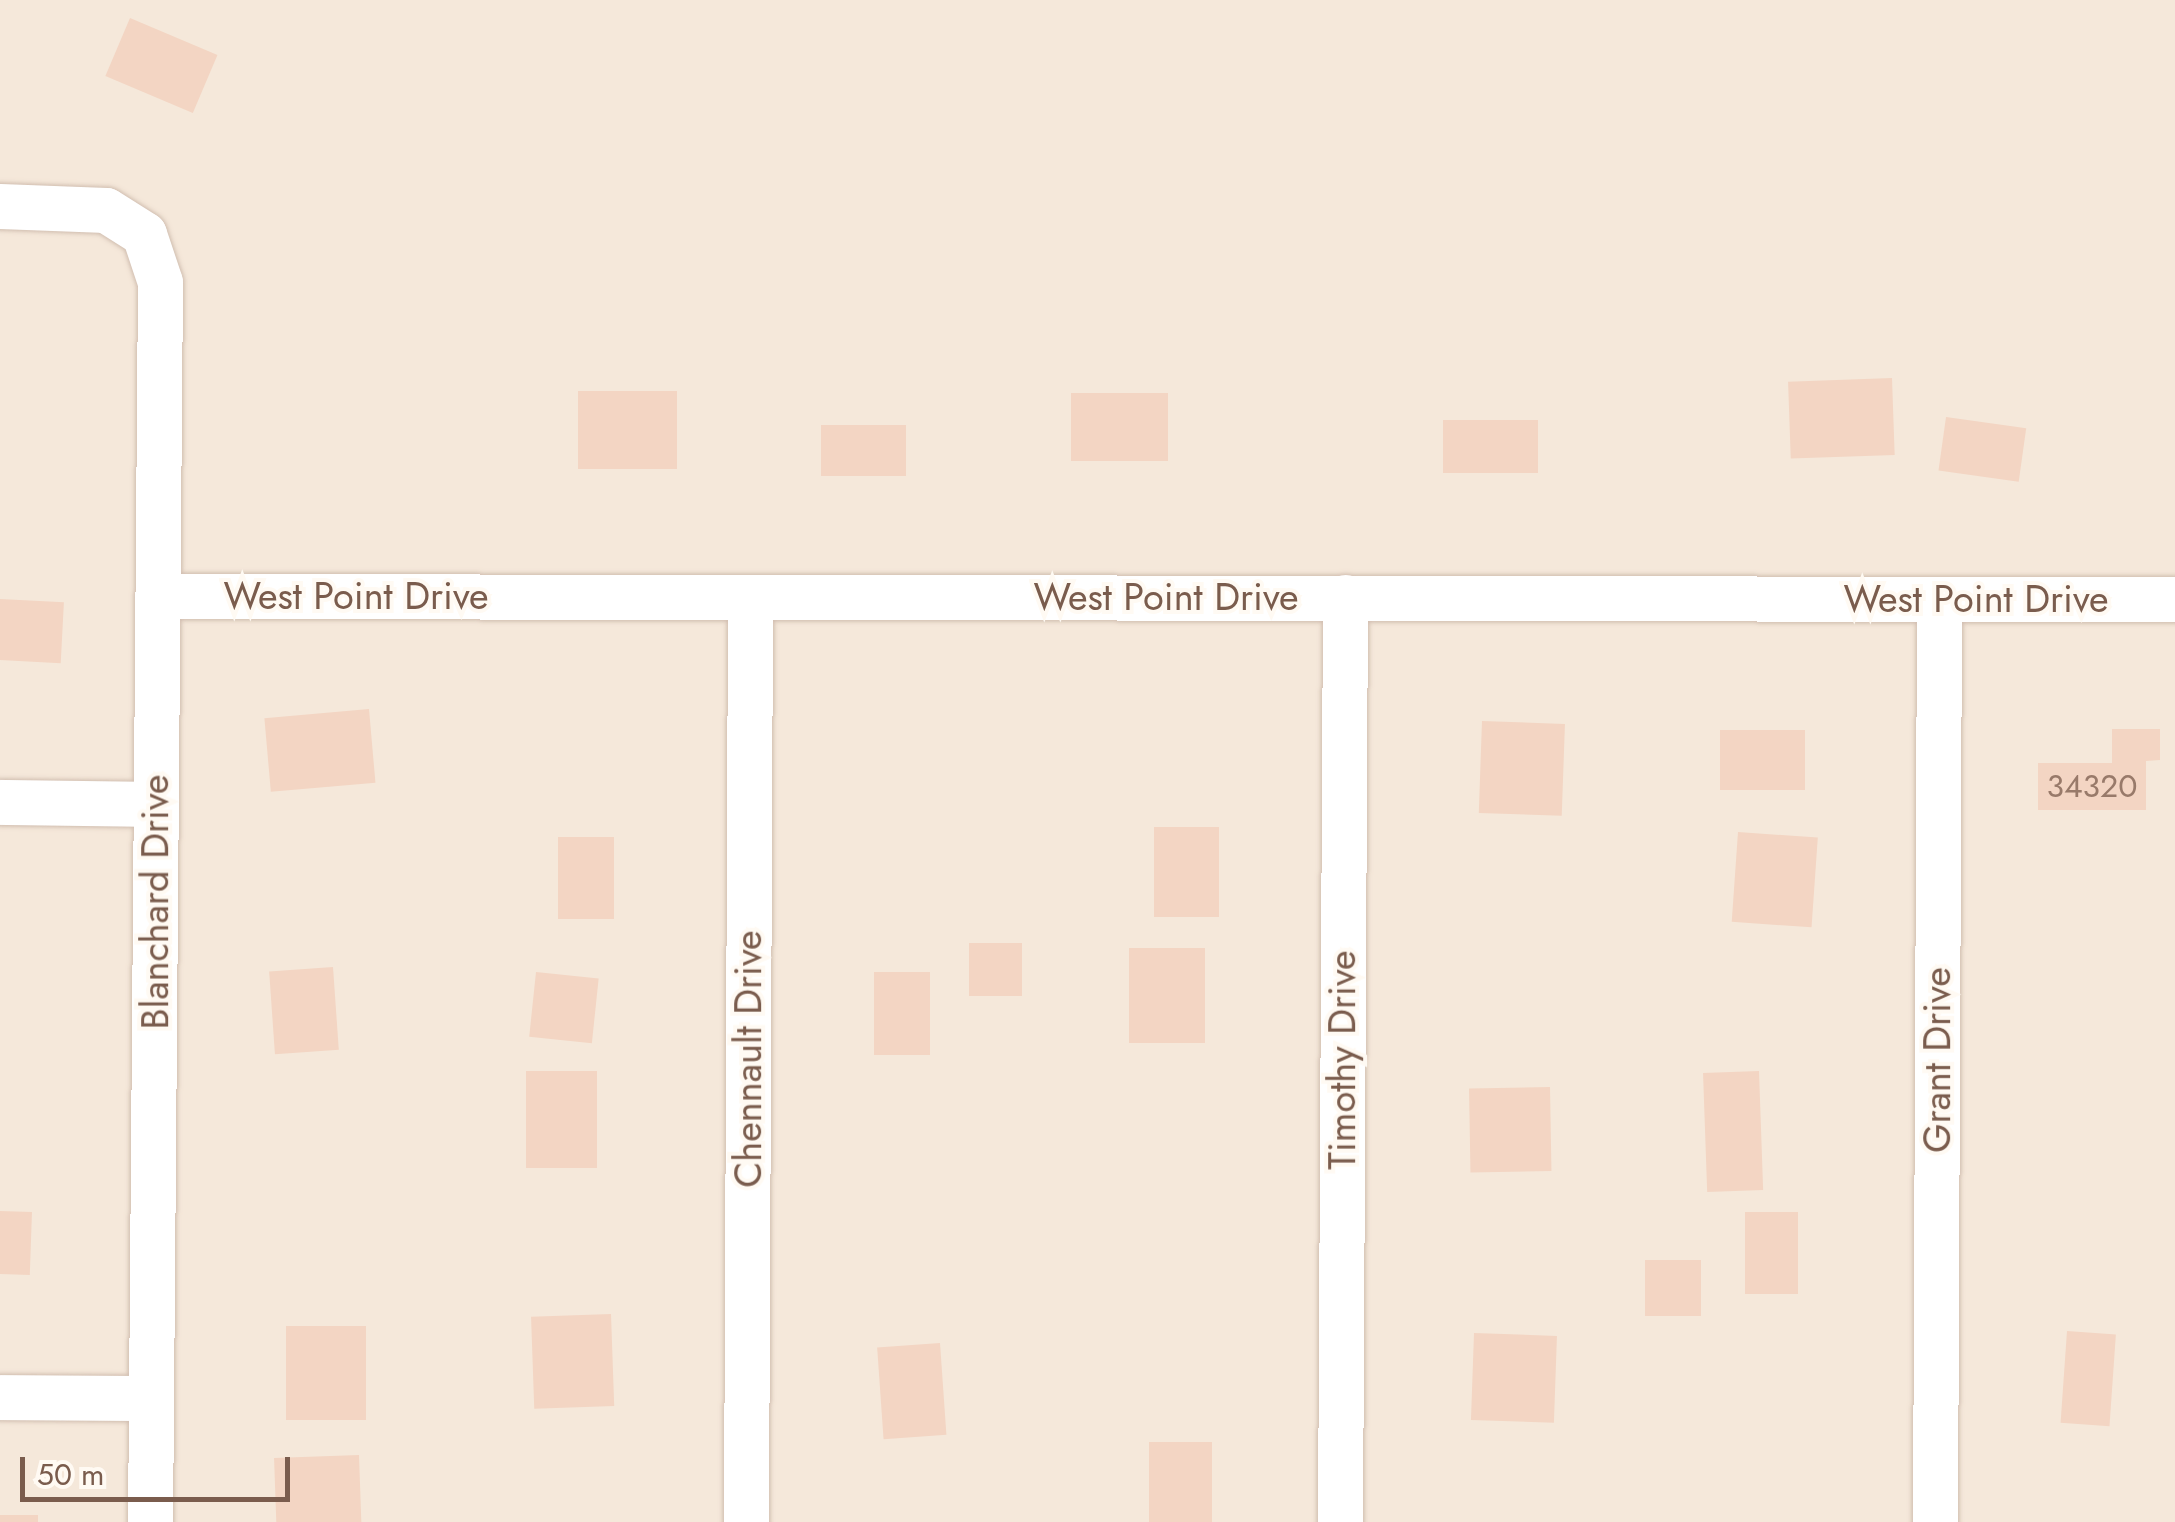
<!DOCTYPE html>
<style>
body{margin:0}
#map{position:relative;width:2175px;height:1522px;overflow:hidden;background:#fdf6ec;font-family:Jost,sans-serif}
div>[style]{position:absolute}
[style*='--x']{left:calc(var(--x)*1px);top:calc(var(--y)*1px);width:calc(var(--w)*1px);rotate:calc(var(--a)*1deg)}
.residential>*{inset:0;background:#f5e8da;transform-origin:0 0}
.building>*{inset:0;background:#f3d5c3;transform-origin:0 0}
.roads{filter:drop-shadow(0 0 2px #d1beb0) drop-shadow(0 0 2px #d1beb0)}
.minor>*{height:45px;margin:-22.5px;padding:0 22.5px;transform-origin:22.5px;border-radius:22.5px;background:#fff}
span{translate:-50% -50%;white-space:nowrap;text-align:center;line-height:1.15;-webkit-text-stroke:8px #fffaf3;paint-order:stroke}
.number-label{font-size:32px;color:#987a6a}
.number-label span{-webkit-text-stroke-width:0}
.street-label{font-size:38px;color:#7a5c4d}
.scale{position:absolute;left:20px;top:1457px;width:270px;height:45px;box-sizing:border-box;border:5px solid #7a5c4d;border-top:0;padding-left:12px;font-size:30px;line-height:35px;white-space:nowrap;color:#7a5c4d;-webkit-text-stroke:8px #fffaf3;paint-order:stroke}
</style>
<div id="map">
<div class="residential">
<div style="left:0;top:0;width:2175px;height:1522px"></div>
</div>
<div class="building">
<div style="left:130px;top:18px;width:95px;height:63px;rotate:23deg"></div>
<div style="left:1892px;top:378px;width:77px;height:104px;rotate:88deg"></div>
<div style="left:578px;top:391px;width:99px;height:78px"></div>
<div style="left:1071px;top:393px;width:97px;height:68px"></div>
<div style="left:1946px;top:417px;width:81px;height:54px;rotate:8deg"></div>
<div style="left:1443px;top:420px;width:95px;height:53px"></div>
<div style="left:821px;top:425px;width:85px;height:51px"></div>
<div style="left:0;top:599px;width:64px;height:61px;rotate:3deg"></div>
<div style="left:369px;top:709px;width:74px;height:105px;rotate:85deg"></div>
<div style="left:1482px;top:721px;width:83px;height:92px;rotate:2deg"></div>
<div style="clip-path:polygon(2112px 729px,2160px 729px,2160px 760px,2146px 761px,2146px 810px,2038px 810px,2038px 763px,2112px 763px)"></div>
<div style="left:1720px;top:730px;width:85px;height:60px"></div>
<div style="left:1154px;top:827px;width:65px;height:90px"></div>
<div style="left:1738px;top:832px;width:80px;height:90px;rotate:4deg"></div>
<div style="left:558px;top:837px;width:56px;height:82px"></div>
<div style="left:969px;top:943px;width:53px;height:53px"></div>
<div style="left:1129px;top:948px;width:76px;height:95px"></div>
<div style="left:333px;top:967px;width:83px;height:64px;rotate:86deg"></div>
<div style="left:536px;top:972px;width:63px;height:65px;rotate:6deg"></div>
<div style="left:874px;top:972px;width:56px;height:83px"></div>
<div style="left:526px;top:1071px;width:71px;height:97px"></div>
<div style="left:1759px;top:1071px;width:119px;height:56px;rotate:88deg"></div>
<div style="left:1550px;top:1087px;width:84px;height:81px;rotate:89deg"></div>
<div style="left:0;top:1211px;width:32px;height:63px;rotate:2deg"></div>
<div style="left:1745px;top:1212px;width:53px;height:82px"></div>
<div style="left:1645px;top:1260px;width:56px;height:56px"></div>
<div style="left:611px;top:1314px;width:92px;height:80px;rotate:88deg"></div>
<div style="left:286px;top:1326px;width:80px;height:94px"></div>
<div style="left:2067px;top:1331px;width:49px;height:92px;rotate:4deg"></div>
<div style="left:1474px;top:1333px;width:83px;height:87px;rotate:2deg"></div>
<div style="left:940px;top:1343px;width:92px;height:63px;rotate:86deg"></div>
<div style="left:1149px;top:1442px;width:63px;height:80px"></div>
<div style="left:359px;top:1455px;width:67px;height:85px;rotate:88deg"></div>
<div style="left:0;top:1515px;width:38px;height:7px"></div>
</div>
<div class="roads">
<div class="minor">
<div style="--x:0;--y:206;--w:106;--a:2.2"></div>
<div style="--x:106;--y:210;--w:45;--a:32.3"></div>
<div style="--x:144;--y:234;--w:51;--a:71.6"></div>
<div style="--x:160;--y:282;--w:1240;--a:90.46"></div>
<div style="--x:158;--y:596;--w:2017;--a:0.09"></div>
<div style="--x:0;--y:802;--w:156;--a:0.7"></div>
<div style="--x:0;--y:1397;--w:151;--a:0.4"></div>
<div style="--x:746;--y:1522;--w:925;--a:-89.75"></div>
<div style="--x:1340;--y:1522;--w:925;--a:-89.69"></div>
<div style="--x:1935;--y:1522;--w:923;--a:-89.75"></div>
</div>
</div>
<div class="number-label">
<span style="left:2092px;top:786px">34320</span>
</div>
<div class="street-label">
<span style="left:356px;top:596px">West Point Drive</span>
<span style="left:1166px;top:597px">West Point Drive</span>
<span style="left:1976px;top:599px">West Point Drive</span>
<span style="left:155px;top:902px;rotate:-90deg">Blanchard Drive</span>
<span style="left:748px;top:1059px;rotate:-90deg">Chennault Drive</span>
<span style="left:1342px;top:1060px;rotate:-90deg">Timothy Drive</span>
<span style="left:1937px;top:1060px;rotate:-90deg">Grant Drive</span>
</div>
<div class="scale">50 m</div>
</div>
